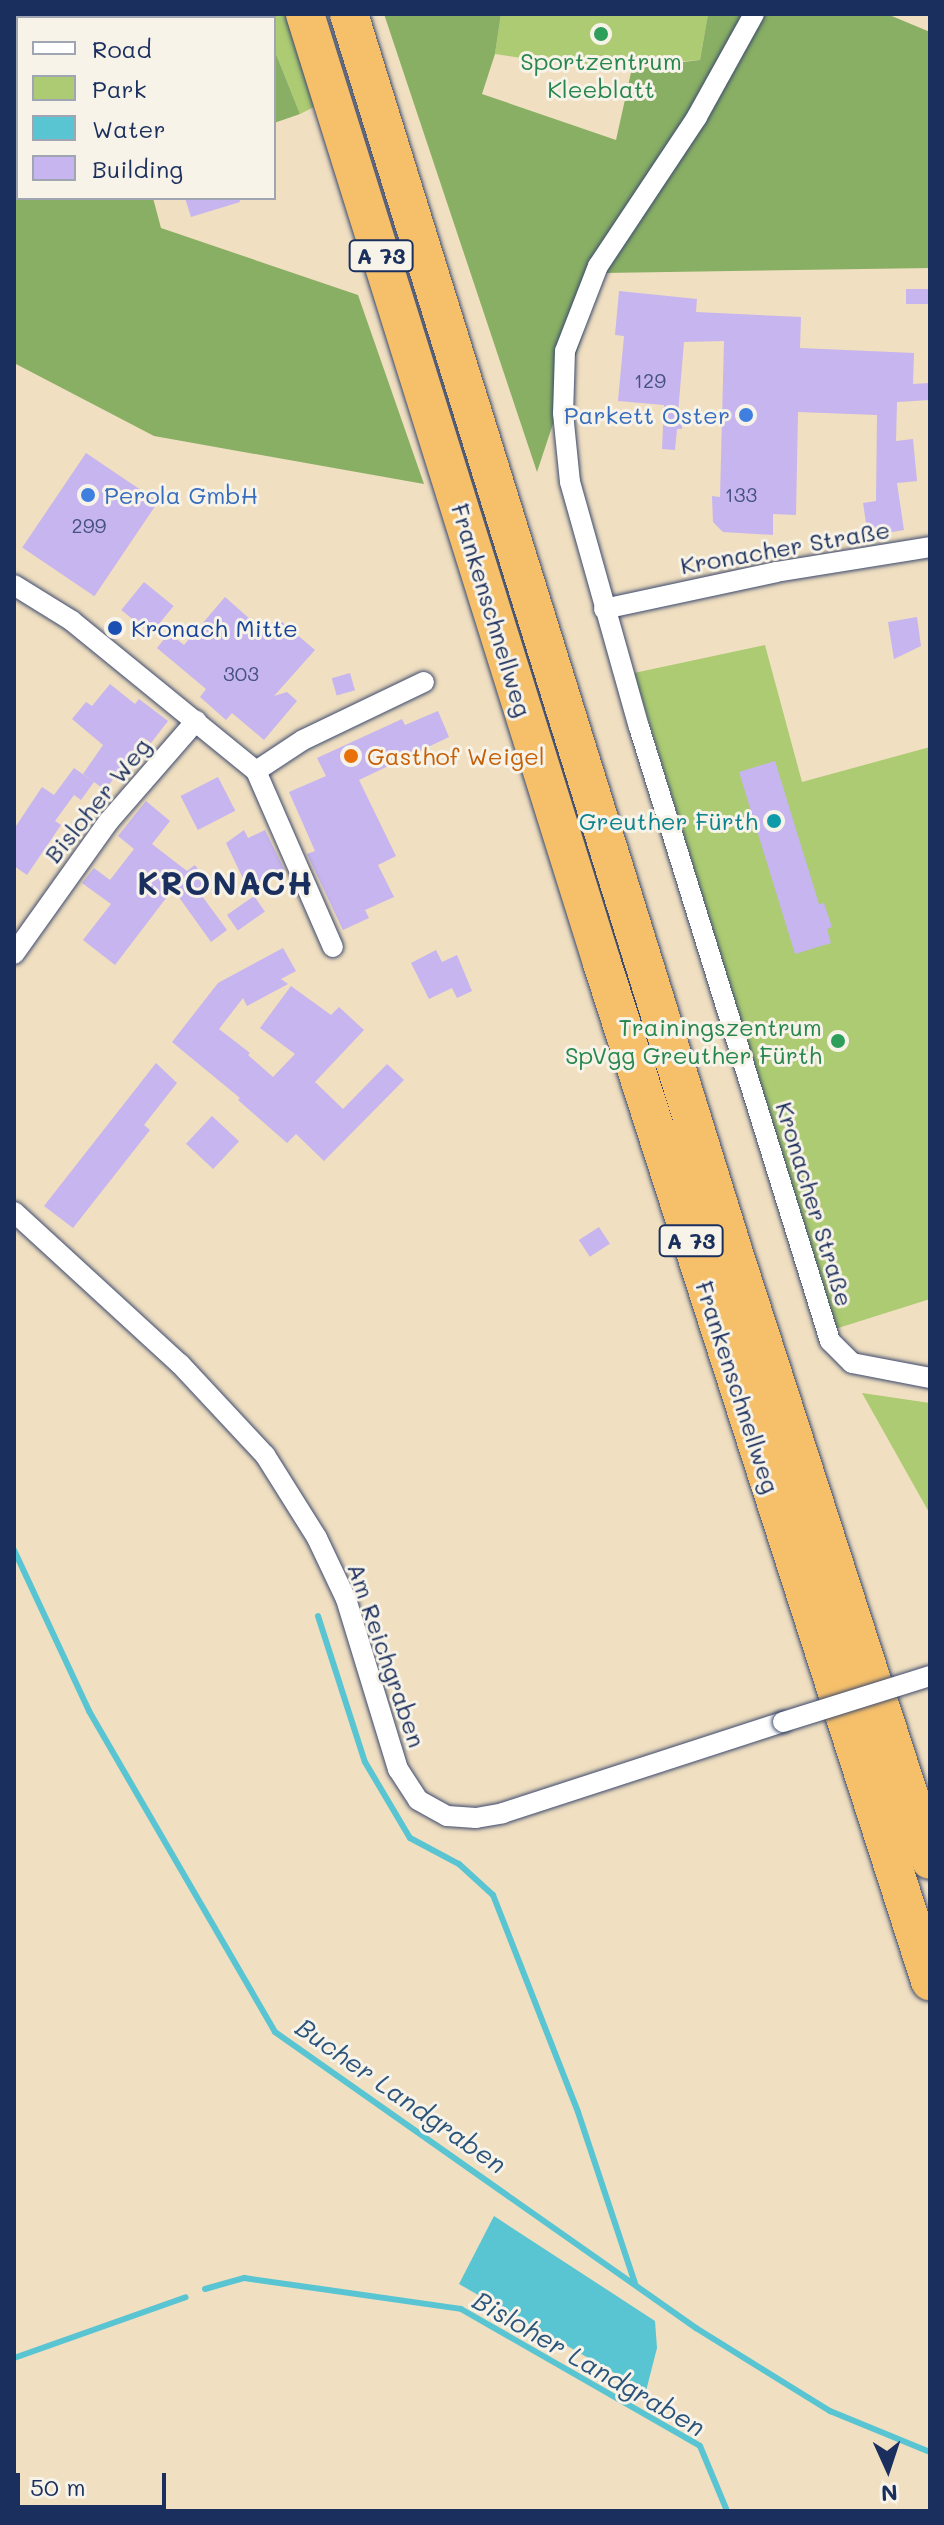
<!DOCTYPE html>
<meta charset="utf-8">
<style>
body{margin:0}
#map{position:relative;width:944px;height:2525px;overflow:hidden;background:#f0dfc0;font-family:Mali,sans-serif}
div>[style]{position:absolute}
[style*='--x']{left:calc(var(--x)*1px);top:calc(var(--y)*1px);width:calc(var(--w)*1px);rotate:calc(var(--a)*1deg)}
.green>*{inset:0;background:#accb72}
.forest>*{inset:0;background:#89af64}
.water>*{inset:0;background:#59c5d2}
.stream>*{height:6px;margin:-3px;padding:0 3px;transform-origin:3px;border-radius:3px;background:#59c5d2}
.building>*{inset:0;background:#c6b5ee;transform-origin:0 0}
.roads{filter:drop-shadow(0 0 2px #3b496d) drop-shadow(0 0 2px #3b496d)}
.street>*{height:20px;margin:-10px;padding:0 10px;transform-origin:10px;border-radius:10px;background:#fff}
.highway>*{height:38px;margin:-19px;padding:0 19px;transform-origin:19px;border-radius:19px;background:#f6c06b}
.bridges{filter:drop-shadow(0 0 2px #3b496d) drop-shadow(0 0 2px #3b496d)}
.street-bridge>*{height:20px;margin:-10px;padding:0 10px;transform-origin:10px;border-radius:10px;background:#fff}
.dots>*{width:22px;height:22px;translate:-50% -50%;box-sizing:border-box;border:4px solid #f7f3e8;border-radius:50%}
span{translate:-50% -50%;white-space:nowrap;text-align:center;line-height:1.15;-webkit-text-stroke:6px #f7f3e8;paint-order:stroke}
.number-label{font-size:20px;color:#465082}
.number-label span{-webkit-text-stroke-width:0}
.shield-label span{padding:2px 6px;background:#f7f3e8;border:2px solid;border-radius:6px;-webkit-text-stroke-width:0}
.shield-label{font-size:22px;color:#1b2f5e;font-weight:700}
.leisure-label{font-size:24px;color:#27864d}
.right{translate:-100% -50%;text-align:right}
.shop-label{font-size:24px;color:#366cbe}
.left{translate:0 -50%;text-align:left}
.street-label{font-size:24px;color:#1b2f5e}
.transit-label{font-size:24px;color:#164399}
.food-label{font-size:24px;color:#c56008}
.culture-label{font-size:24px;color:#0d838f}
.water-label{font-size:26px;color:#2a547b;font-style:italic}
.district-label{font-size:32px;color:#1b2f5e;font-weight:700;letter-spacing:2px}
.frame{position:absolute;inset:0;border:16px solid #1b2f5e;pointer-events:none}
.legend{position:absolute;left:16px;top:16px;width:260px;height:184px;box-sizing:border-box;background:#f7f3e8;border:2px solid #9fa5b1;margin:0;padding:10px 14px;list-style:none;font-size:24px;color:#1b2f5e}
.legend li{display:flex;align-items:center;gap:16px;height:40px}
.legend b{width:40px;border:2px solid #9fa5b1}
.north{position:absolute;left:848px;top:2429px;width:80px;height:80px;-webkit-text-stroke:6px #f7f3e8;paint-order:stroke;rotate:177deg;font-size:22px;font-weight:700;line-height:32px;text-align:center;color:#1b2f5e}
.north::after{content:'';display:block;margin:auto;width:28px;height:36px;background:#1b2f5e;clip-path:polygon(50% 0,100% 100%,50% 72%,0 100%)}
.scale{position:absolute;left:16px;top:2473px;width:150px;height:36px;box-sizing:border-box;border:4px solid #1b2f5e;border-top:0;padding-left:10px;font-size:24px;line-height:28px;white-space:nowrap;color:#1b2f5e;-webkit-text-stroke:6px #f7f3e8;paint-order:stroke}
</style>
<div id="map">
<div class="green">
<div style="clip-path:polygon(258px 14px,285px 14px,314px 107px,300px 114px,274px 49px,274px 18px,260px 18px)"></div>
<div style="clip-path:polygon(501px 14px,708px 14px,700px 60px,591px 68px,495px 54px)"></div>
<div style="clip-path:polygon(765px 645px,802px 782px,930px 747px,930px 1299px,835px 1329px,634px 673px)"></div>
<div style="clip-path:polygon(862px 1393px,930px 1403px,930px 1514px)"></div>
</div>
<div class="forest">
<div style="clip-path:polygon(14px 14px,258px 14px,260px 18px,18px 18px,18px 198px,153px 198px,161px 228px,358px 295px,424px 484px,154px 436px,14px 363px)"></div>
<div style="clip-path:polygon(384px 14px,501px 14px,495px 54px,482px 94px,616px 140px,632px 68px,700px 60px,708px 14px,887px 14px,930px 32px,930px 268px,603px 273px,537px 472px)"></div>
<div style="clip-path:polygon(274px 49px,300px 114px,274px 123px)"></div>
</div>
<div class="water">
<div style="clip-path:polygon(494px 2216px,655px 2321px,657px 2348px,646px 2391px,459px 2284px)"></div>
</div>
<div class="stream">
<div style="--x:14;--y:1550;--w:178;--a:65"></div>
<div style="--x:89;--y:1711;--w:371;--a:59.9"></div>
<div style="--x:275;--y:2032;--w:515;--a:35.11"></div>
<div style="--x:696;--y:2328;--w:158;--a:31.8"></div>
<div style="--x:830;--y:2411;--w:108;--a:22.3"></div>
<div style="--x:318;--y:1616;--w:153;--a:72.2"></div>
<div style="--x:365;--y:1762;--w:88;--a:59.4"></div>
<div style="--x:410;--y:1838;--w:55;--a:28"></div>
<div style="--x:459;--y:1864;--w:46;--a:42.4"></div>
<div style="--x:493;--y:1895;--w:233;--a:68.6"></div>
<div style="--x:578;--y:2112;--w:180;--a:71.6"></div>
<div style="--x:205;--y:2289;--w:41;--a:-15.8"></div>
<div style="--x:244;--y:2278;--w:219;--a:8.1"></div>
<div style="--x:461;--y:2309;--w:275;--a:29.8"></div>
<div style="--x:700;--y:2446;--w:70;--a:67.4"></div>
<div style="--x:14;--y:2358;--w:182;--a:-19.5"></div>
</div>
<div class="building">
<div style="clip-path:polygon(185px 198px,239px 198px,240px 202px,191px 217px)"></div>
<div style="left:930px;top:289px;width:15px;height:24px;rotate:90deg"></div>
<div style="clip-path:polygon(619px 291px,697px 299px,696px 312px,801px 317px,800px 348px,914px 353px,913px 384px,930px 383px,930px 400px,897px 402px,896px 441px,913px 439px,917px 481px,897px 483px,904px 530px,868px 536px,863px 503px,876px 501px,877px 415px,798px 412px,796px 515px,773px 514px,773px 535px,723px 532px,713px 522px,712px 496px,720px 497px,724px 341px,684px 342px,678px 413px,682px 413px,682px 429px,677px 429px,675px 450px,662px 449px,664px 405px,618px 401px,624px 336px,615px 335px)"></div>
<div style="left:86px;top:453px;width:87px;height:114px;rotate:34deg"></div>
<div style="left:144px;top:582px;width:38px;height:36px;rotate:39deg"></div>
<div style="clip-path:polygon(225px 597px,270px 637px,282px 622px,315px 650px,274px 696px,287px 692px,297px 701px,264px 740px,232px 713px,226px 720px,200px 697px,206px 689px,157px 648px,169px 633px,184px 645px)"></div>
<div style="clip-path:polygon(917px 617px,921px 646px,894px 659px,888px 622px)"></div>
<div style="left:350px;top:673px;width:18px;height:19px;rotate:74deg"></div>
<div style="clip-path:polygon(110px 684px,135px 704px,139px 699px,168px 721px,151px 743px,144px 738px,105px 790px,83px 774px,103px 745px,72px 719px,86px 702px,92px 706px)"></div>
<div style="clip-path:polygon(438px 711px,449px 737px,359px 780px,396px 856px,378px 865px,394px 897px,365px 910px,369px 918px,343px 930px,307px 854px,315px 851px,289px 792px,326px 776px,317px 758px,402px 719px,405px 725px)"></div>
<div style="clip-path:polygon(775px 761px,819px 904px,824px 903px,832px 927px,827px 929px,831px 943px,795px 954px,739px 772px)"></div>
<div style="clip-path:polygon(74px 768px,94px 782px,81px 800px,74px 795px,55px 821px,61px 825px,27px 875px,14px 866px,14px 829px,42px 787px,54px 795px)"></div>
<div style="left:218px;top:777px;width:38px;height:42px;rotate:63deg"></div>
<div style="clip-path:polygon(146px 801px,170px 821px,152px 844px,187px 871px,195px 865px,212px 889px,202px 896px,227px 930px,211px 942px,173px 889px,115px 965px,83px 940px,111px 904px,82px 883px,94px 868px,110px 880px,134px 849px,118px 836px)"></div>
<div style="clip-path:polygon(244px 830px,248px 838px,265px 830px,285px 871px,248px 889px,226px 843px)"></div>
<div style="left:254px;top:896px;width:19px;height:33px;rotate:55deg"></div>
<div style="clip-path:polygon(283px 948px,296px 971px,281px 979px,288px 984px,247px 1006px,243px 998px,219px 1029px,250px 1053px,248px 1055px,273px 1077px,295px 1054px,260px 1028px,291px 986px,331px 1015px,339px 1007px,364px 1030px,315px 1082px,343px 1109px,387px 1064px,404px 1080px,324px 1161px,296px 1134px,287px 1143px,238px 1100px,240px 1098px,172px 1042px,218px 983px)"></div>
<div style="clip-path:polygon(436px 950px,442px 962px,457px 955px,472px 991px,457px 998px,452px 988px,429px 999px,411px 963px)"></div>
<div style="clip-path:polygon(156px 1063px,177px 1083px,144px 1125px,150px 1130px,73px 1228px,44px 1206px)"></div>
<div style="left:212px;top:1116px;width:37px;height:38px;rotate:43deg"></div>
<div style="left:599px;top:1227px;width:20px;height:24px;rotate:57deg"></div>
</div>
<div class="roads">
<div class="street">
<div style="--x:754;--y:14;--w:118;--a:119"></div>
<div style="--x:697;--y:117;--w:179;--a:123.6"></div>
<div style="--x:598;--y:266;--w:91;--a:111.2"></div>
<div style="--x:565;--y:351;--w:62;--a:91.8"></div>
<div style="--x:563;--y:413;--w:69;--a:84.2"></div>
<div style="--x:570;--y:482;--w:255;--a:74.3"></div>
<div style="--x:639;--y:727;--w:643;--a:72.72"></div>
<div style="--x:830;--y:1341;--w:31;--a:45"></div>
<div style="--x:852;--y:1363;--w:79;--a:10.9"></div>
<div style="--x:14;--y:585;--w:68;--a:31.8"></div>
<div style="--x:72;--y:621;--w:237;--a:39.2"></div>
<div style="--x:256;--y:771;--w:192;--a:66.4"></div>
<div style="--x:604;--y:609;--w:176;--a:-12.1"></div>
<div style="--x:776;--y:572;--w:156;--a:-9.2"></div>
<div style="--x:256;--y:771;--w:56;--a:-33.4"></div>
<div style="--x:303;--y:740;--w:134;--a:-25.6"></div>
<div style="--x:14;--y:954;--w:163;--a:-54.5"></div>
<div style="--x:109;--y:821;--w:133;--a:-49"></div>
<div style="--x:14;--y:1212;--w:225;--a:42.5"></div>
<div style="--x:180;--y:1364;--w:125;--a:47"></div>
<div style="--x:265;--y:1455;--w:98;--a:57.9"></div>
<div style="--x:317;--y:1538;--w:68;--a:64.6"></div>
<div style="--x:346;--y:1599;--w:178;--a:73"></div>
<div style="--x:398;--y:1769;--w:37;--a:57"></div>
<div style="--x:418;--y:1800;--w:33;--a:29"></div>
<div style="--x:447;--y:1816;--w:29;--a:4"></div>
<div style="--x:476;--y:1818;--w:27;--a:-10"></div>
<div style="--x:503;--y:1813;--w:294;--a:-18"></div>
</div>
<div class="highway">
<div style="--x:305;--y:14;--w:994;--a:72.62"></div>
<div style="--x:602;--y:963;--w:1070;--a:72.14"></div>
<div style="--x:349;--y:14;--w:1291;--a:72.74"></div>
<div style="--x:732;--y:1247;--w:644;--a:72.1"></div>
</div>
</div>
<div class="bridges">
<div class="street-bridge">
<div style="--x:783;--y:1722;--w:154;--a:-17.4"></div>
</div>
</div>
<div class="dots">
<div style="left:601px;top:34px;background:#2e9e5b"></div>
<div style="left:746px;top:415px;background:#3f7fe0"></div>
<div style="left:88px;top:495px;background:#3f7fe0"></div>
<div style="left:115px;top:628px;background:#1a4fb4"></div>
<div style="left:351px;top:756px;background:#e8710a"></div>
<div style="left:774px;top:821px;background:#0f9aa8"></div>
<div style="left:838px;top:1041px;background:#2e9e5b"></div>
</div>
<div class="number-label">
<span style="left:650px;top:380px">129</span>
<span style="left:741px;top:494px">133</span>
<span style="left:89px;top:525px">299</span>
<span style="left:241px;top:673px">303</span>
</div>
<div class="shield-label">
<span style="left:381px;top:256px">A 73</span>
<span style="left:691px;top:1241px">A 73</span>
</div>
<div class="leisure-label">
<span style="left:601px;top:75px">Sportzentrum<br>Kleeblatt</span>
<span class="right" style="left:822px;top:1041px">Trainingszentrum<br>SpVgg Greuther Fürth</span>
</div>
<div class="shop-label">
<span class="right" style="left:730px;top:415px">Parkett Oster</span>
<span class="left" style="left:104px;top:495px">Perola GmbH</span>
</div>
<div class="street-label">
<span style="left:785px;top:547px;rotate:-10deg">Kronacher Straße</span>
<span style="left:492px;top:610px;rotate:73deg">Frankenschnellweg</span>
<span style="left:97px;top:800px;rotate:-51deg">Bisloher Weg</span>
<span style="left:815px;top:1204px;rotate:73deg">Kronacher Straße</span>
<span style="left:738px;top:1387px;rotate:72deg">Frankenschnellweg</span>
<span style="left:387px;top:1655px;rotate:71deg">Am Reichgraben</span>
</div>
<div class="transit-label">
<span class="left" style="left:131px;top:628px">Kronach Mitte</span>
</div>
<div class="food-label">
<span class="left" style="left:367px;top:756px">Gasthof Weigel</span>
</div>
<div class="culture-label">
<span class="right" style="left:758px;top:821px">Greuther Fürth</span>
</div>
<div class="water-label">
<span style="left:401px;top:2096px;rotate:35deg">Bucher Landgraben</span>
<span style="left:589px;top:2364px;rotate:30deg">Bisloher Landgraben</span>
</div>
<div class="district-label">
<span style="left:226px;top:882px">KRONACH</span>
</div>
<div class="frame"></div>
<ul class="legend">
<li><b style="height:10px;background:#fff"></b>Road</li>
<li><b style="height:22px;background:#accb72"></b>Park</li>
<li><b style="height:22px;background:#59c5d2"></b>Water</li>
<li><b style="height:22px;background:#c6b5ee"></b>Building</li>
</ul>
<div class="north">N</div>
<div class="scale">50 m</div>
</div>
